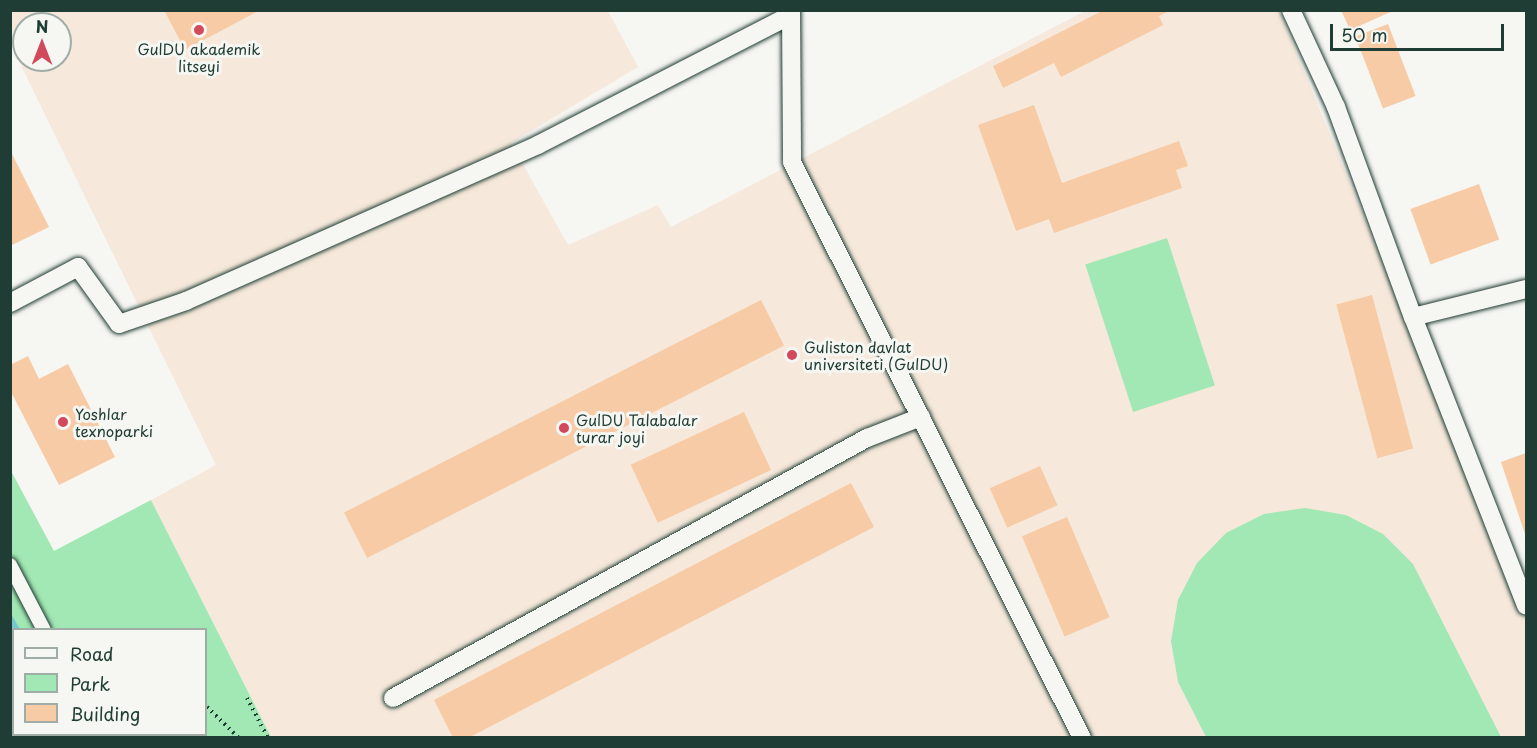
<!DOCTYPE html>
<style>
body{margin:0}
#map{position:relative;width:1537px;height:748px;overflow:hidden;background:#f6f6f2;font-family:"Playpen Sans",sans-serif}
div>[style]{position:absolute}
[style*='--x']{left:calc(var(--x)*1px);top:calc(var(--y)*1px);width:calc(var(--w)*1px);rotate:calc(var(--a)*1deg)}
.built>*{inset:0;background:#f6e9db}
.green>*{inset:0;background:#a2e8b4;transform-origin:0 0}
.water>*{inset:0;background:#76c7ce}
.building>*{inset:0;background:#f7cba6;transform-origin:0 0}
.path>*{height:4px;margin-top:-2px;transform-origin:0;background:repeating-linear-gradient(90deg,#1f3d34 0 1.5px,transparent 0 6px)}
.roads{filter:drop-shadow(0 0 2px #1f3d34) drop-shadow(0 0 2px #1f3d34)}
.pedestrian>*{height:14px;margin:-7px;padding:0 7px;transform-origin:7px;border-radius:7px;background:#f6f6f2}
.minor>*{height:18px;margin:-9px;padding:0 9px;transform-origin:9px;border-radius:9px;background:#f6f6f2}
.dots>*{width:16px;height:16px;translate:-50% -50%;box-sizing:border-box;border:3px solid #f6f6f2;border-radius:50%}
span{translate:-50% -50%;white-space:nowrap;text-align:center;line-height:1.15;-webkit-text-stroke:6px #f6f6f2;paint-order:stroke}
.poi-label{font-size:15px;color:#1f3d34}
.left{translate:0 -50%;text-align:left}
.frame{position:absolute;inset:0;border:12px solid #1f3d34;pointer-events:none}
.legend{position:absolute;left:12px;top:628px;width:195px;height:108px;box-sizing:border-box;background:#f6f6f2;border:2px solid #a0aca6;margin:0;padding:8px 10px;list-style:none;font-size:18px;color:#1f3d34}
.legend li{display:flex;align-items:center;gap:12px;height:30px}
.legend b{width:30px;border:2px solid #a0aca6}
.north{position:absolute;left:12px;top:12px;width:60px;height:60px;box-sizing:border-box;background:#f6f6f2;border:2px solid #a0aca6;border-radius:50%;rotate:0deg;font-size:16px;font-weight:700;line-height:24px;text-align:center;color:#1f3d34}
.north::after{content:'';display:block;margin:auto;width:21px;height:27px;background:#d1495b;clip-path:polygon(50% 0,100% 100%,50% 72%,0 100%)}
.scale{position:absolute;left:1330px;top:24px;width:174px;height:27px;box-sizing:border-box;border:3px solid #1f3d34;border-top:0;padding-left:8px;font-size:18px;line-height:21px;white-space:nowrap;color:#1f3d34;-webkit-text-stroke:4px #f6f6f2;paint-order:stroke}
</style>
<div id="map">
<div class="built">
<div style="clip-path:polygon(evenodd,11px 11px,608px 11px,638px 67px,511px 143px,568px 245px,658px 205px,671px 227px,1085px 11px,1279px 11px,1526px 610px,1526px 737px,271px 737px,151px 500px,216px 465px,11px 45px,11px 11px,24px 24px,60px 24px,60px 60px,24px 60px,24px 24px)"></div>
</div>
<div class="green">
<div style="left:1167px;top:238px;width:155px;height:86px;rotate:72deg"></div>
<div style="clip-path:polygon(evenodd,10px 469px,54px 551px,151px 500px,271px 737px,11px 737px,10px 469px,14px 630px,206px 630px,206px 734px,14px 734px,14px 630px)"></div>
<div style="clip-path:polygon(1305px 508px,1346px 515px,1383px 534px,1413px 564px,1501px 737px,1206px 737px,1178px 682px,1171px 641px,1178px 600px,1197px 563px,1226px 533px,1264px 514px)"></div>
</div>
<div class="water">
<div style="clip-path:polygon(10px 612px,20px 629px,14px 630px,14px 734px,78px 737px,11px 737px)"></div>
</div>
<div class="building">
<div style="clip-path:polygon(164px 10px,260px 10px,185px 50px)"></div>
<div style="clip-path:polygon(1104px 10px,1171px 10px,1159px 16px,1163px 25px,1061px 77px,1054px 63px,1003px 88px,993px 66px)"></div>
<div style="clip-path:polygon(1341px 10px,1395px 10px,1350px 30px)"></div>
<div style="left:1388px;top:24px;width:77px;height:35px;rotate:69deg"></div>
<div style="clip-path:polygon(1034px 105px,1062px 183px,1179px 141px,1188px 166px,1176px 170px,1182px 188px,1054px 233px,1049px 219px,1016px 231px,978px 125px)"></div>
<div style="clip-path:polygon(10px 150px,49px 227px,10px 246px)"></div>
<div style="left:1479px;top:184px;width:59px;height:73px;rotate:70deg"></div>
<div style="left:1372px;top:295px;width:159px;height:37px;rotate:75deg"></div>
<div style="left:761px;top:300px;width:51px;height:468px;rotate:63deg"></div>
<div style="clip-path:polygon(28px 356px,39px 379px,68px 364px,115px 457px,59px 485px,10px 390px,10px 365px)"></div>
<div style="left:744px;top:412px;width:64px;height:125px;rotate:65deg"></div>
<div style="clip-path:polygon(1526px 453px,1526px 537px,1501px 462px)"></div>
<div style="left:1040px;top:466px;width:43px;height:55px;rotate:66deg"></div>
<div style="clip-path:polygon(851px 483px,874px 527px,468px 738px,453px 738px,434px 700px)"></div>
<div style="left:1067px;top:517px;width:109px;height:49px;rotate:67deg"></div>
</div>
<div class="path">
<div style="--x:247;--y:698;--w:45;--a:62.3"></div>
<div style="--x:207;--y:707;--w:45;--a:44.1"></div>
<div style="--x:172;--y:734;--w:4;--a:76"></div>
<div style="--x:194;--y:734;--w:4;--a:76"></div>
</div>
<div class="roads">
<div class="pedestrian">
<div style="--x:10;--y:565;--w:73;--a:62.4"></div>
<div style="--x:99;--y:734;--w:4;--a:76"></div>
</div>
<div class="minor">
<div style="--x:791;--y:10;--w:152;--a:89.6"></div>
<div style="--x:792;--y:162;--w:645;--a:63.28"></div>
<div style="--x:1291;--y:10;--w:107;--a:65.1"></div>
<div style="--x:1336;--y:107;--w:224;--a:69.9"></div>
<div style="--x:1526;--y:289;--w:116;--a:166.1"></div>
<div style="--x:1413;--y:317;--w:310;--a:68.6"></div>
<div style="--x:10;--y:303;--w:77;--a:-27.9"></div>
<div style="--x:78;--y:267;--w:70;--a:54.3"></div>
<div style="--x:119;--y:324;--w:71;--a:-18.9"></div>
<div style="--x:186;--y:301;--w:385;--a:-23.9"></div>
<div style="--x:538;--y:145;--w:284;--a:-27.2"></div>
<div style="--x:393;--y:698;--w:541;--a:-28.75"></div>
<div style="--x:867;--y:438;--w:58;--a:-21.3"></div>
</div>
</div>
<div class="dots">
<div style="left:199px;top:30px;background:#d1495b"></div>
<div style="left:792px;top:355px;background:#d1495b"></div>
<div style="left:63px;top:422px;background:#d1495b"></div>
<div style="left:564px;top:428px;background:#d1495b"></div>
</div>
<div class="poi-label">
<span style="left:199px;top:57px">GulDU akademik<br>litseyi</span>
<span class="left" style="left:804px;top:355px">Guliston davlat<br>universiteti (GulDU)</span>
<span class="left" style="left:75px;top:422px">Yoshlar<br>texnoparki</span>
<span class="left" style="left:576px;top:428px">GulDU Talabalar<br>turar joyi</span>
</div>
<div class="frame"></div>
<ul class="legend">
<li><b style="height:8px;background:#f6f6f2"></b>Road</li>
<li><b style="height:16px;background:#a2e8b4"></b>Park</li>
<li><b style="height:16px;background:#f7cba6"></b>Building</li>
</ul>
<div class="north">N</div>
<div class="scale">50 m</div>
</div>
